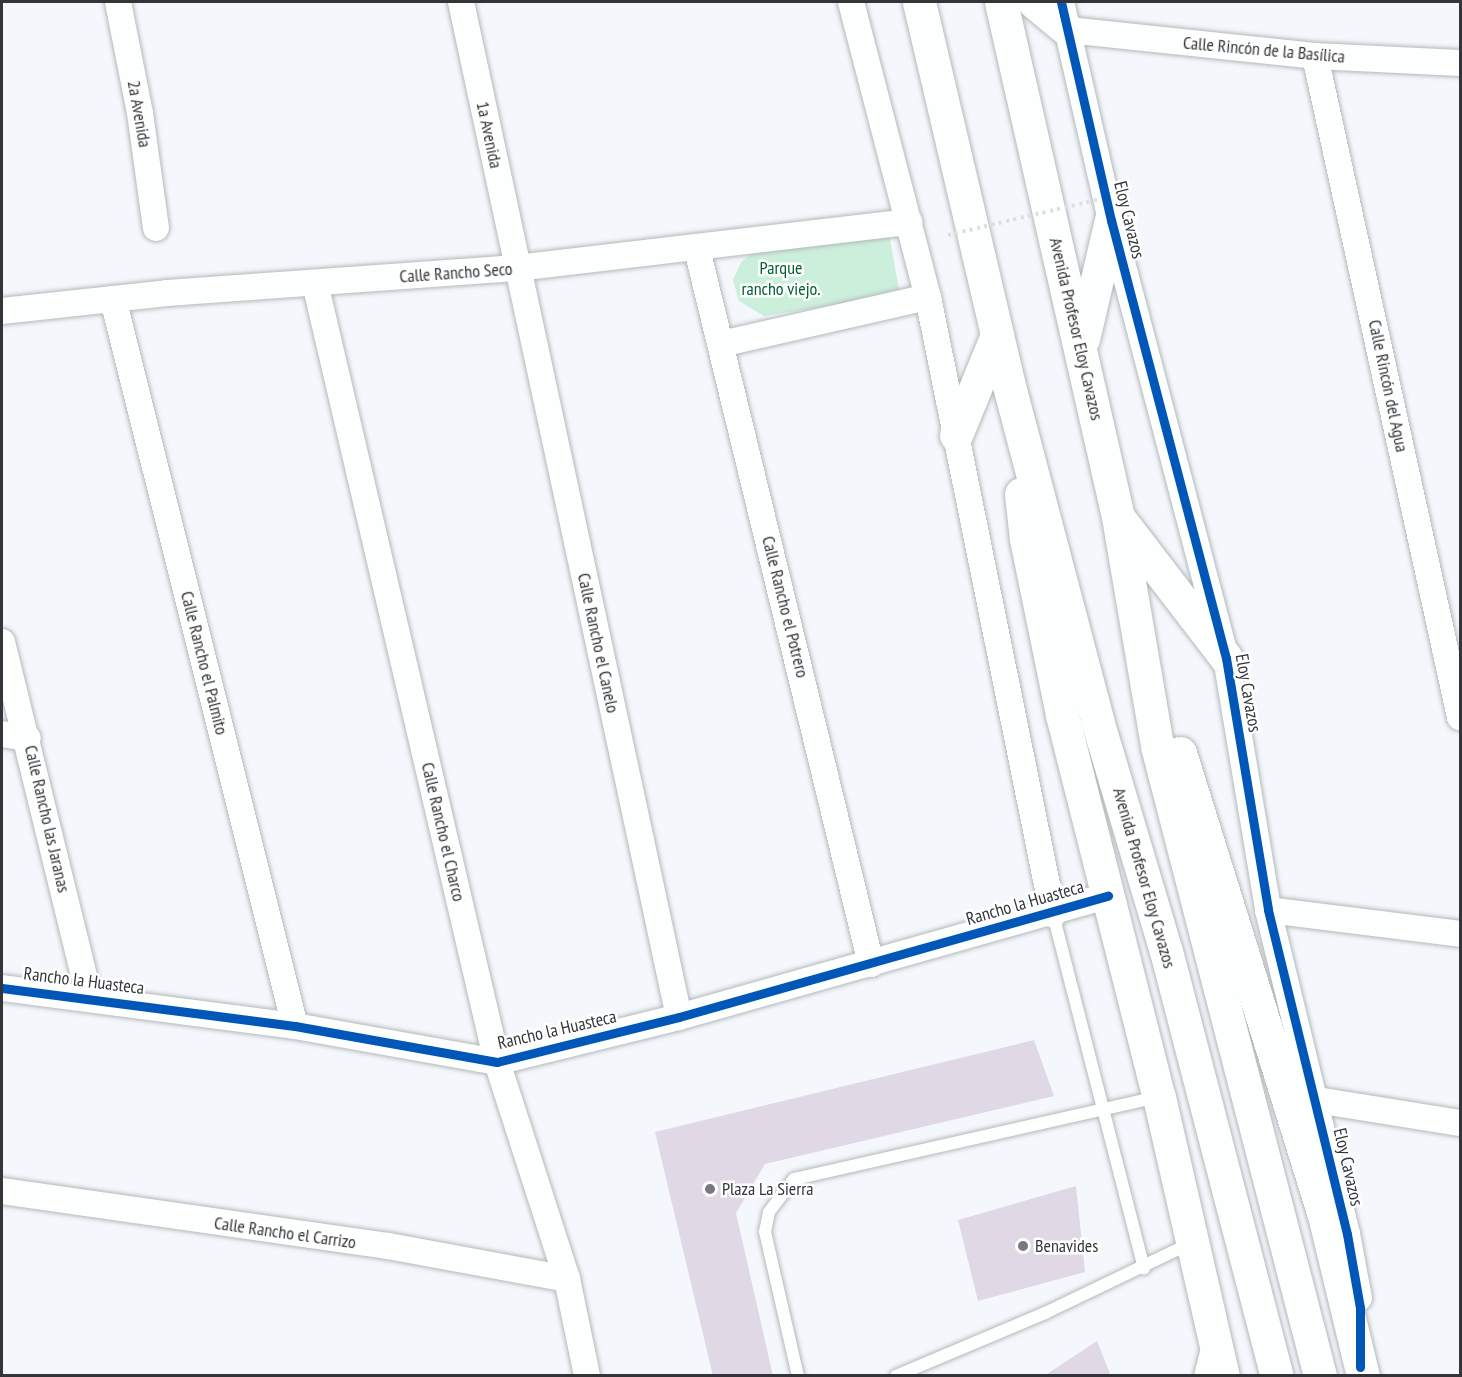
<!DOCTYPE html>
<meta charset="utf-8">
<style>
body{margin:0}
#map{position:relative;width:1462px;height:1377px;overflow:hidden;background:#f4f7fb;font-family:"PT Sans Narrow",sans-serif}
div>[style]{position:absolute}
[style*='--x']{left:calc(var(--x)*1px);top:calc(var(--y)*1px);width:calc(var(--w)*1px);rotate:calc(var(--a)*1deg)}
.green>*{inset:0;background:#ccefdb}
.building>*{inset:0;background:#e1d8e6}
.roads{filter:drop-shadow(0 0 2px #b5b8bb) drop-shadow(0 0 2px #b5b8bb)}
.lane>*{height:12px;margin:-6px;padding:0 6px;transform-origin:6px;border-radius:6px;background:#fdfefe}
.street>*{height:26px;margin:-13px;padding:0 13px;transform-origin:13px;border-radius:13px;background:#fdfefe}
.secondary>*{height:33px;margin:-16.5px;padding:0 16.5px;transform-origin:16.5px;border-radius:16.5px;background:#fdfefe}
.path-bridge>*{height:4px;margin-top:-2px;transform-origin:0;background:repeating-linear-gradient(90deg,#dddee0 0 3px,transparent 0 7.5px)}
.cycleway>*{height:9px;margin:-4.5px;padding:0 4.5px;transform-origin:4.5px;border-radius:4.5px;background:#0057b8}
.dots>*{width:16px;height:16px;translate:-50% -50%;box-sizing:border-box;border:3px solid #fff;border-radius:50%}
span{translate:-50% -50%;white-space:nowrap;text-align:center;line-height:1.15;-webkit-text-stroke:5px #fff;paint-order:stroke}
.street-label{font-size:18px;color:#33353a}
.park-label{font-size:18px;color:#026035}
.poi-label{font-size:18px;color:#33353a}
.left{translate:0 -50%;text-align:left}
.frame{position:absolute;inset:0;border:3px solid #33353a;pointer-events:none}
</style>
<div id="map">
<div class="green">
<div style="clip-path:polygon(889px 234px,900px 295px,764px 316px,739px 301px,733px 280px,741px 262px,761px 247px)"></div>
</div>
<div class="building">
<div style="clip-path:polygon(1034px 1040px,1054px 1096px,765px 1164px,736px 1213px,773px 1376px,713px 1376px,655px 1132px)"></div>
<div style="clip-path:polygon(1076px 1186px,1085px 1272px,978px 1301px,958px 1220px)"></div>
<div style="clip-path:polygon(1097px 1341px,1111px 1376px,1044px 1376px)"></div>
</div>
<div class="roads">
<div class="lane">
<div style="--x:1053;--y:914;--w:366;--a:75.6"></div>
<div style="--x:798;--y:1376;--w:148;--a:-102.9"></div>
<div style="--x:765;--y:1232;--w:20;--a:-79"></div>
<div style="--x:769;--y:1212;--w:41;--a:-52.9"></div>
<div style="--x:794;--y:1179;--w:373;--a:-12.7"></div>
<div style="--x:896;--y:1376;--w:162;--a:-22.9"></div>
<div style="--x:1045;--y:1313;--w:162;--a:-25.6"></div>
<div style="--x:1200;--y:1376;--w:29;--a:-76"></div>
</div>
<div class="street">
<div style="--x:118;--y:2;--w:113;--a:78.8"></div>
<div style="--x:140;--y:113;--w:116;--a:82.1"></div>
<div style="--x:461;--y:2;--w:1038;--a:77.88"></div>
<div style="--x:851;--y:2;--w:305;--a:75.4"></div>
<div style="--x:928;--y:297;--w:630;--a:78.55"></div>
<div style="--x:1061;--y:2;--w:224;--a:77.1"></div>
<div style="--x:1111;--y:220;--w:453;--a:75.3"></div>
<div style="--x:1226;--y:658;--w:255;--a:80.5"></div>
<div style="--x:1268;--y:910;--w:333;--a:76.3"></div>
<div style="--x:1347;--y:1234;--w:65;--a:79.4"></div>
<div style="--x:1068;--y:30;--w:248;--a:6"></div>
<div style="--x:1315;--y:56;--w:145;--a:2.8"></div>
<div style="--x:1315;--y:56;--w:677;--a:77.63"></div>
<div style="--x:697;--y:249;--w:736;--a:76.32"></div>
<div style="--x:315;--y:283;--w:800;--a:76.85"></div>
<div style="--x:497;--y:1062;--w:228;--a:72.1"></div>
<div style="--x:567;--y:1279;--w:99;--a:78.3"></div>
<div style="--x:113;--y:299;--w:749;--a:75.95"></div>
<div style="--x:2;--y:311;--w:166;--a:-6.2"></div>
<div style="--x:167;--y:293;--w:351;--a:-4.1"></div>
<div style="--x:517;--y:268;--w:395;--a:-6.7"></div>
<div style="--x:721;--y:344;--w:212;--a:-12.8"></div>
<div style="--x:2;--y:642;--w:366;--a:76.2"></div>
<div style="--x:2;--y:734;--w:26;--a:9"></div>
<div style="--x:1268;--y:910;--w:193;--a:7.1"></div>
<div style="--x:2;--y:988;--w:295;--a:7.4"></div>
<div style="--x:295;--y:1026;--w:205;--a:10.1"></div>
<div style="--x:497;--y:1062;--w:187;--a:-13.9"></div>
<div style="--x:679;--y:1017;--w:446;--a:-15.8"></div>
<div style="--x:1316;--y:1100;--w:146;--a:9.1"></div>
<div style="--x:2;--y:1191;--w:390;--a:8.1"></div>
<div style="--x:388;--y:1246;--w:182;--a:10.4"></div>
</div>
<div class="secondary">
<div style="--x:919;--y:2;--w:390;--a:76.8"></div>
<div style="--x:1008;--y:382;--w:350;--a:75.2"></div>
<div style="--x:1097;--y:720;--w:241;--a:73.4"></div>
<div style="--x:1166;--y:951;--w:439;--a:75.4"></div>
<div style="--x:1001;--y:2;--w:528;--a:77.2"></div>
<div style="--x:1118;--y:517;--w:232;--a:80.3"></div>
<div style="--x:1157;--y:746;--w:651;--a:75.49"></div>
<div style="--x:1034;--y:2;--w:44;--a:39.5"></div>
<div style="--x:1083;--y:339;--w:122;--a:-76.8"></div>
<div style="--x:956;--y:435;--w:108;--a:-67.7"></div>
<div style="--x:1021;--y:494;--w:45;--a:83.7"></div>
<div style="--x:1026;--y:539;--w:180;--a:78.4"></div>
<div style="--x:1062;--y:715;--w:394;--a:75.8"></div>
<div style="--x:1159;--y:1097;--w:286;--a:77.1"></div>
<div style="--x:1121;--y:521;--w:173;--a:52.5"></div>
<div style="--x:1180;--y:753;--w:484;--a:72.7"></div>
<div style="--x:1324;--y:1215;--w:166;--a:76.4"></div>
</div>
</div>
<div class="path-bridge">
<div style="--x:948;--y:235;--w:156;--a:-13.3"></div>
</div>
<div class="cycleway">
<div style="--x:1061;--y:2;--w:224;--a:77.1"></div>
<div style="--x:1111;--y:220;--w:453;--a:75.3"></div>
<div style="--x:1226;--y:658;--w:255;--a:80.5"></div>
<div style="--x:1268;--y:910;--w:333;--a:76.3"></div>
<div style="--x:1347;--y:1234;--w:75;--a:80"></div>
<div style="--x:1360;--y:1308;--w:59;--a:90"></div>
<div style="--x:2;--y:988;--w:295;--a:7.4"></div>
<div style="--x:295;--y:1026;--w:205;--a:10.1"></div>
<div style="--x:497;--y:1062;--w:187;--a:-13.9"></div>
<div style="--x:679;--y:1017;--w:446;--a:-15.8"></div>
</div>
<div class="dots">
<div style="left:710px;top:1189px;background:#77797e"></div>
<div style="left:1023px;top:1246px;background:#77797e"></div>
</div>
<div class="street-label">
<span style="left:1264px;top:50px;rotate:5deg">Calle Rincón de la Basílica</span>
<span style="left:139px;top:114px;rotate:80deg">2a Avenida</span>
<span style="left:489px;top:135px;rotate:78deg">1a Avenida</span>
<span style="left:1129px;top:220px;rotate:76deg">Eloy Cavazos</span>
<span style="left:456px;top:273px;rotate:-4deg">Calle Rancho Seco</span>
<span style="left:1076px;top:329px;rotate:77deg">Avenida Profesor Eloy Cavazos</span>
<span style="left:1388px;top:386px;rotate:78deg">Calle Rincón del Agua</span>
<span style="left:785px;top:607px;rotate:76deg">Calle Rancho el Potrero</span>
<span style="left:598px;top:643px;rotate:78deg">Calle Rancho el Canelo</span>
<span style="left:204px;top:663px;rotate:76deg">Calle Rancho el Palmito</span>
<span style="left:1248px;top:693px;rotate:80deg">Eloy Cavazos</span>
<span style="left:47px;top:819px;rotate:77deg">Calle Rancho las Jaranas</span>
<span style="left:443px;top:832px;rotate:77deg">Calle Rancho el Charco</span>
<span style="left:1144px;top:878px;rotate:74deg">Avenida Profesor Eloy Cavazos</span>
<span style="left:1025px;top:903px;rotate:-16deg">Rancho la Huasteca</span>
<span style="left:84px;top:981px;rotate:7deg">Rancho la Huasteca</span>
<span style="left:557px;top:1030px;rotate:-13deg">Rancho la Huasteca</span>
<span style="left:1348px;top:1167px;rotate:77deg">Eloy Cavazos</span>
<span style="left:285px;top:1233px;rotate:8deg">Calle Rancho el Carrizo</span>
</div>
<div class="park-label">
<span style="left:781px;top:279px">Parque<br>rancho viejo.</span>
</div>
<div class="poi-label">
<span class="left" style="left:722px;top:1189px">Plaza La Sierra</span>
<span class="left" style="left:1035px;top:1246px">Benavides</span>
</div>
<div class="frame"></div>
</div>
